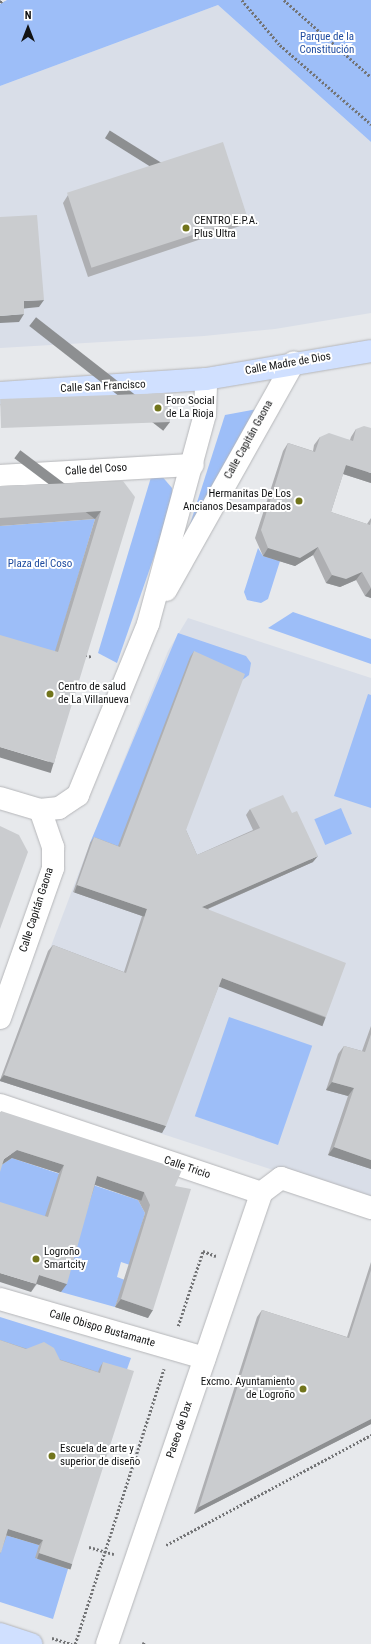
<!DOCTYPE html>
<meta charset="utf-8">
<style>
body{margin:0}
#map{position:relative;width:371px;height:1644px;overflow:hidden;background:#e7e9ec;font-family:"Roboto Condensed",sans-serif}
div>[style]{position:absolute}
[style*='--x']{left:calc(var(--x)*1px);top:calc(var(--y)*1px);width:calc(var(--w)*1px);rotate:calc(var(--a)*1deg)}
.built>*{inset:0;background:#d9dee8}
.green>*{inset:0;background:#9dbef8;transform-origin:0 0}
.path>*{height:2.5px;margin-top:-1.25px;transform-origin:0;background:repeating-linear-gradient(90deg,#737476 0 2px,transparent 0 4px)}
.roads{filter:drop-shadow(0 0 1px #b5b6b9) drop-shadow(0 0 1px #b5b6b9)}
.minor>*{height:22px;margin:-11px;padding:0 11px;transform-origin:11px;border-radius:11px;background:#fff}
.major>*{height:22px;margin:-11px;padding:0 11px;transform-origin:11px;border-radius:11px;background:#d0e0ff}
.wall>*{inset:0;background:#aeafb2}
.shaded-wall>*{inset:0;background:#8d8f91;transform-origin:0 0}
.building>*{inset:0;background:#cacccf;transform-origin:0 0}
.dots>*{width:11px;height:11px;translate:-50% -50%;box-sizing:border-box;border:2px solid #fff;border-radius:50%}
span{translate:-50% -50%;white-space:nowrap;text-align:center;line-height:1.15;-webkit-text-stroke:4px #fff;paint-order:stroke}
.park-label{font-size:11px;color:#204da0}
.poi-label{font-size:11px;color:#111213}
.left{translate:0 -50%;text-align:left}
.right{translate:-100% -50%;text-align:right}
.street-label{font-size:11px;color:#111213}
.north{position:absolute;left:8px;top:8px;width:40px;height:40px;-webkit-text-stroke:3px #fff;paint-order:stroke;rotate:0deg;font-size:11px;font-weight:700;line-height:16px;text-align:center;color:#111213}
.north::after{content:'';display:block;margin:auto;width:14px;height:18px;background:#111213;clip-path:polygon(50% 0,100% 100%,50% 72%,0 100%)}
</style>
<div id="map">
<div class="built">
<div style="clip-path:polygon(218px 5px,371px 142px,371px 313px,275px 329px,204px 336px,0 348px,0 86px)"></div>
<div style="clip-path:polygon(188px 618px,371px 678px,371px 1202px,0 1081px,90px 843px,168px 651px)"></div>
</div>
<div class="green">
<div style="clip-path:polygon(7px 0,371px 0,371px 142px,218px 5px,0 86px,0 4px)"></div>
<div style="clip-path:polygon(257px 409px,184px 543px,225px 415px)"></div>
<div style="clip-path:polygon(152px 474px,160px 474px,172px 488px,172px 505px,117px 663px,98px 653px)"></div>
<div style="clip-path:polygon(95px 519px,53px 660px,0 644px,0 526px)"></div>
<div style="clip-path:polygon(258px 548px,263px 556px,280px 561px,268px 599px,261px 603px,247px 600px,244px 592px)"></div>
<div style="clip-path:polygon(293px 612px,371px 639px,371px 664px,268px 628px)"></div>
<div style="clip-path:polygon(178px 633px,246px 656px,251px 663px,249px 675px,241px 681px,115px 853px,90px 843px)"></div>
<div style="clip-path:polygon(368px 694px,371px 695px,371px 808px,334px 796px)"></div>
<div style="left:341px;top:808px;width:28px;height:29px;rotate:67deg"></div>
<div style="left:229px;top:1017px;width:88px;height:105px;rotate:19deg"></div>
<div style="clip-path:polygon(12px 1158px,138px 1200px,145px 1213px,130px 1265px,121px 1262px,117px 1277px,125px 1280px,115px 1307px,61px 1292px,79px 1236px,0 1211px,0 1166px)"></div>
<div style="clip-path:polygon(0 1317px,131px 1358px,125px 1375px,97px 1378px,29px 1351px,0 1347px)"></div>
<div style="clip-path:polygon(5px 1535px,39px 1545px,36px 1558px,68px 1569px,53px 1619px,0 1602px,0 1550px)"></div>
</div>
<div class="path">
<div style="--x:242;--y:0;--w:59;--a:49.8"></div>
<div style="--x:280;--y:45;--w:121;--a:41"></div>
<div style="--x:284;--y:0;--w:116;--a:41.5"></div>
<div style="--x:0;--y:2;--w:4;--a:-34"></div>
<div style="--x:85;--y:655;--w:7;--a:16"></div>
<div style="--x:178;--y:1326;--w:79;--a:-71.6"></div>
<div style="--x:203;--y:1251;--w:14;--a:21"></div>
<div style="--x:166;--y:1545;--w:233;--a:-28.2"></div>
<div style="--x:89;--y:1547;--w:26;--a:16"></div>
<div style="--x:52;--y:1638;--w:21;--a:17"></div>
<div style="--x:75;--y:1644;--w:289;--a:-72.1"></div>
<div style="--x:143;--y:1644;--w:2;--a:-63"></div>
</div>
<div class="roads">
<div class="minor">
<div style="--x:0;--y:476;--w:193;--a:-3.3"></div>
<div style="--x:166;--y:590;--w:261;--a:-60.7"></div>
<div style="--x:0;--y:798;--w:42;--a:16.7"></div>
<div style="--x:40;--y:810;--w:19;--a:-6"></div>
<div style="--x:59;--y:808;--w:23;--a:-34"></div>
<div style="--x:78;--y:795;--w:185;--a:-67.7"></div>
<div style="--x:148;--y:624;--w:218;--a:-74.8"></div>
<div style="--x:205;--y:414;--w:35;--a:-88"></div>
<div style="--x:0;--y:1018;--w:159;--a:-70.5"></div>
<div style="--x:53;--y:868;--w:21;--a:-90"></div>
<div style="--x:53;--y:847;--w:39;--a:-109"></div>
<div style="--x:0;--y:1105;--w:275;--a:18.6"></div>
<div style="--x:261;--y:1193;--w:25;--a:-37"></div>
<div style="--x:281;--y:1178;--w:95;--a:18.4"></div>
<div style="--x:0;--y:1299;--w:213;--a:16.1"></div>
<div style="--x:107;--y:1644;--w:477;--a:-71.1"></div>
</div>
<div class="major">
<div style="--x:0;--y:393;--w:206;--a:-3.9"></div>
<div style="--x:206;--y:379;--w:167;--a:-9.6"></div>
<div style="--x:0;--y:1634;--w:33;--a:18"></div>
</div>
</div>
<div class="wall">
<div style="clip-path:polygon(68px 195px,243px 225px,88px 277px,63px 203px)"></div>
<div style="clip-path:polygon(356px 429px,371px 483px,343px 474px,331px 512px,367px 524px,371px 518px,371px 598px,365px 596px,356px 580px,340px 587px,326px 583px,313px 555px,295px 566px,263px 556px,255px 538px,283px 451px,288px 443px,313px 451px,314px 445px,320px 437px,350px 440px,351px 437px)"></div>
<div style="clip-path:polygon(123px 481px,54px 763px,48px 771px,55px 651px,95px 519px,0 526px,0 486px)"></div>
<div style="clip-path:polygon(194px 651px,186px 830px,197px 855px,253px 830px,246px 815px,250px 809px,313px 862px,208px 909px,326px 1017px,321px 1024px,219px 985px,162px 1133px,0 1081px,0 1080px,48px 951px,53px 945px,124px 972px,142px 916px,73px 892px,90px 843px,94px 837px,118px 846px,190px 657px)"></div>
<div style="clip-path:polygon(371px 1026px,371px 1169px,328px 1155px,348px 1096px,326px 1090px,338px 1054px,344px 1046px,362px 1051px)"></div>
<div style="clip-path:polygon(0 1112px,175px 1186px,148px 1318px,115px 1307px,145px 1213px,138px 1200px,95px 1185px,61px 1292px,37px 1284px,31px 1292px,45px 1216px,59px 1173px,12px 1158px)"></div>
<div style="clip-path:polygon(371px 1262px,371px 1424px,194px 1514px,257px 1317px,262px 1310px,347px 1337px)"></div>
<div style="clip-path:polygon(0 1340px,98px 1372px,100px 1367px,103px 1362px,68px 1569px,35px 1558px,39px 1545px,7px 1535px,0 1554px)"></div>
</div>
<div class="shaded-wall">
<div style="left:248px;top:217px;width:9px;height:163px;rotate:122deg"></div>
<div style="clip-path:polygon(44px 300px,39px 307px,19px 309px,24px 301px)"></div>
<div style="clip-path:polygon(24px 314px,19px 322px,0 323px,0 316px)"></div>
<div style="left:170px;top:422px;width:11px;height:170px;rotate:128deg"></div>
<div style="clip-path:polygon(346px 465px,371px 473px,371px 483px,340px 473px)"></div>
<div style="left:101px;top:511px;width:10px;height:101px;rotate:127deg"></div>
<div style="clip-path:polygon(318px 547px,313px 555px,295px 566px,263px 556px,268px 548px)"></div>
<div style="clip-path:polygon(362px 572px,356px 580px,340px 587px,326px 583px,332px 575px)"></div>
<div style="clip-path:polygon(371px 588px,371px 598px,365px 596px)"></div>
<div style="left:0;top:747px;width:56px;height:10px;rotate:17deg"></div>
<div style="clip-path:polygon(318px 856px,313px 862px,198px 913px,202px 907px)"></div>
<div style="left:77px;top:885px;width:74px;height:8px;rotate:19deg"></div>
<div style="left:222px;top:978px;width:111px;height:9px;rotate:21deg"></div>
<div style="clip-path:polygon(4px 1075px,166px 1126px,162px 1133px,0 1081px,0 1080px)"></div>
<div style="clip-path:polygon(332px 1082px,354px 1088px,348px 1096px,326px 1090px)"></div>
<div style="clip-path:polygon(334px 1147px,371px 1160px,371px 1169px,328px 1155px)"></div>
<div style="clip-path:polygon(17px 1150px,64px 1165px,59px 1173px,12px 1158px,0 1166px,4px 1159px)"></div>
<div style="left:97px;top:1176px;width:50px;height:9px;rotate:19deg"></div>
<div style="clip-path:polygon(0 1273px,36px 1284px,31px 1292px,0 1282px)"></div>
<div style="clip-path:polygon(39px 1275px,67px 1284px,61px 1292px,34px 1283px)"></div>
<div style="clip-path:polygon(121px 1299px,153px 1310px,148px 1318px,115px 1307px)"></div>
<div style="clip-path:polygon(371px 1419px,371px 1424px,194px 1514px,199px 1507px)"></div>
<div style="clip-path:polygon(8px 1529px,43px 1540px,39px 1545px,5px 1535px)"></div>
<div style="left:39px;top:1553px;width:35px;height:6px;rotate:18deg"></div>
</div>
<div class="building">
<div style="left:223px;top:142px;width:79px;height:164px;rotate:72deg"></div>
<div style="clip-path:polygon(37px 215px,44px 300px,24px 301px,24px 314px,0 316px,0 217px)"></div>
<div style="left:169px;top:393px;width:29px;height:169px;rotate:88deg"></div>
<div style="clip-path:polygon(364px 426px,371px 428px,371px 473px,346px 465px,331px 512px,370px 525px,371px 521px,371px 588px,362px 572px,346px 579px,332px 575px,318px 547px,300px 558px,268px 548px,261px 530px,288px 443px,315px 452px,320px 437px,329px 433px,353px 441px,356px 429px)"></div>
<div style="clip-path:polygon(123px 481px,135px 497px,54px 763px,0 747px,0 635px,58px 652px,101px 511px,0 518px,0 486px)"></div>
<div style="clip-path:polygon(194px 651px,245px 674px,186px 830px,197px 855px,260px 828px,250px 809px,283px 795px,292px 813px,297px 811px,318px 856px,202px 907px,346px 963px,326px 1017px,222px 978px,166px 1126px,4px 1075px,53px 945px,126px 973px,147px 909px,77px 885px,94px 837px,120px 847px)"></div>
<div style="clip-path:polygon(0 826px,19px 835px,28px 852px,0 929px)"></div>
<div style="clip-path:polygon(371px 1034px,371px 1160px,334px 1147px,354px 1088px,332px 1082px,344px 1046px,365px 1052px)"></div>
<div style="clip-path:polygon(1px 1111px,182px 1170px,175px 1186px,191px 1189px,153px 1310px,121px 1299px,150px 1205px,144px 1192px,97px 1176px,67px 1284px,39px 1275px,36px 1284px,0 1273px,0 1202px,48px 1217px,64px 1165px,17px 1150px,4px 1159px,0 1172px,0 1113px)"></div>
<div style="clip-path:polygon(371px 1270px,371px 1419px,199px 1507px,262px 1310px,349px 1338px)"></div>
<div style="clip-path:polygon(0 1340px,26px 1349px,44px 1342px,54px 1348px,60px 1360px,100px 1373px,103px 1362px,134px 1371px,72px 1564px,39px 1553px,43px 1540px,8px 1529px,1px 1553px,0 1552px)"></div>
</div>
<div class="dots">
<div style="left:186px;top:228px;background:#72751c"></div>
<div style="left:158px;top:408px;background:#72751c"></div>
<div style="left:299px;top:501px;background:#72751c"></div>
<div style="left:50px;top:694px;background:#72751c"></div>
<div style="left:36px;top:1259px;background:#72751c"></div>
<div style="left:303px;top:1389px;background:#72751c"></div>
<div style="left:52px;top:1456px;background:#72751c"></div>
</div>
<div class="park-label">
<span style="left:327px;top:44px">Parque de la<br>Constitución</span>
<span style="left:40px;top:564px">Plaza del Coso</span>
</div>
<div class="poi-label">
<span class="left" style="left:194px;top:228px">CENTRO E.P.A.<br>Plus Ultra</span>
<span class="left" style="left:166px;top:408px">Foro Social<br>de La Rioja</span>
<span class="right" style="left:291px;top:501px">Hermanitas De Los<br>Ancianos Desamparados</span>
<span class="left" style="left:58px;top:694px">Centro de salud<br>de La Villanueva</span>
<span class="left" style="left:44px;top:1259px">Logroño<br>Smartcity</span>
<span class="right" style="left:295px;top:1389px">Excmo. Ayuntamiento<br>de Logroño</span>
<span class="left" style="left:60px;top:1456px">Escuela de arte y<br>superior de diseño</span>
</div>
<div class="street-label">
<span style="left:288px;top:364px;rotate:-10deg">Calle Madre de Dios</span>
<span style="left:103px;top:387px;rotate:-3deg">Calle San Francisco</span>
<span style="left:249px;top:440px;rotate:-61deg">Calle Capitán Gaona</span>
<span style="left:96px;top:470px;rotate:-4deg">Calle del Coso</span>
<span style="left:37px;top:910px;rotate:-72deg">Calle Capitán Gaona</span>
<span style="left:187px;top:1168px;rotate:19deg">Calle Tricio</span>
<span style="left:102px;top:1329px;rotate:16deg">Calle Obispo Bustamante</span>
<span style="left:180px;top:1430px;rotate:-71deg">Paseo de Dax</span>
</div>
<div class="north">N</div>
</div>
